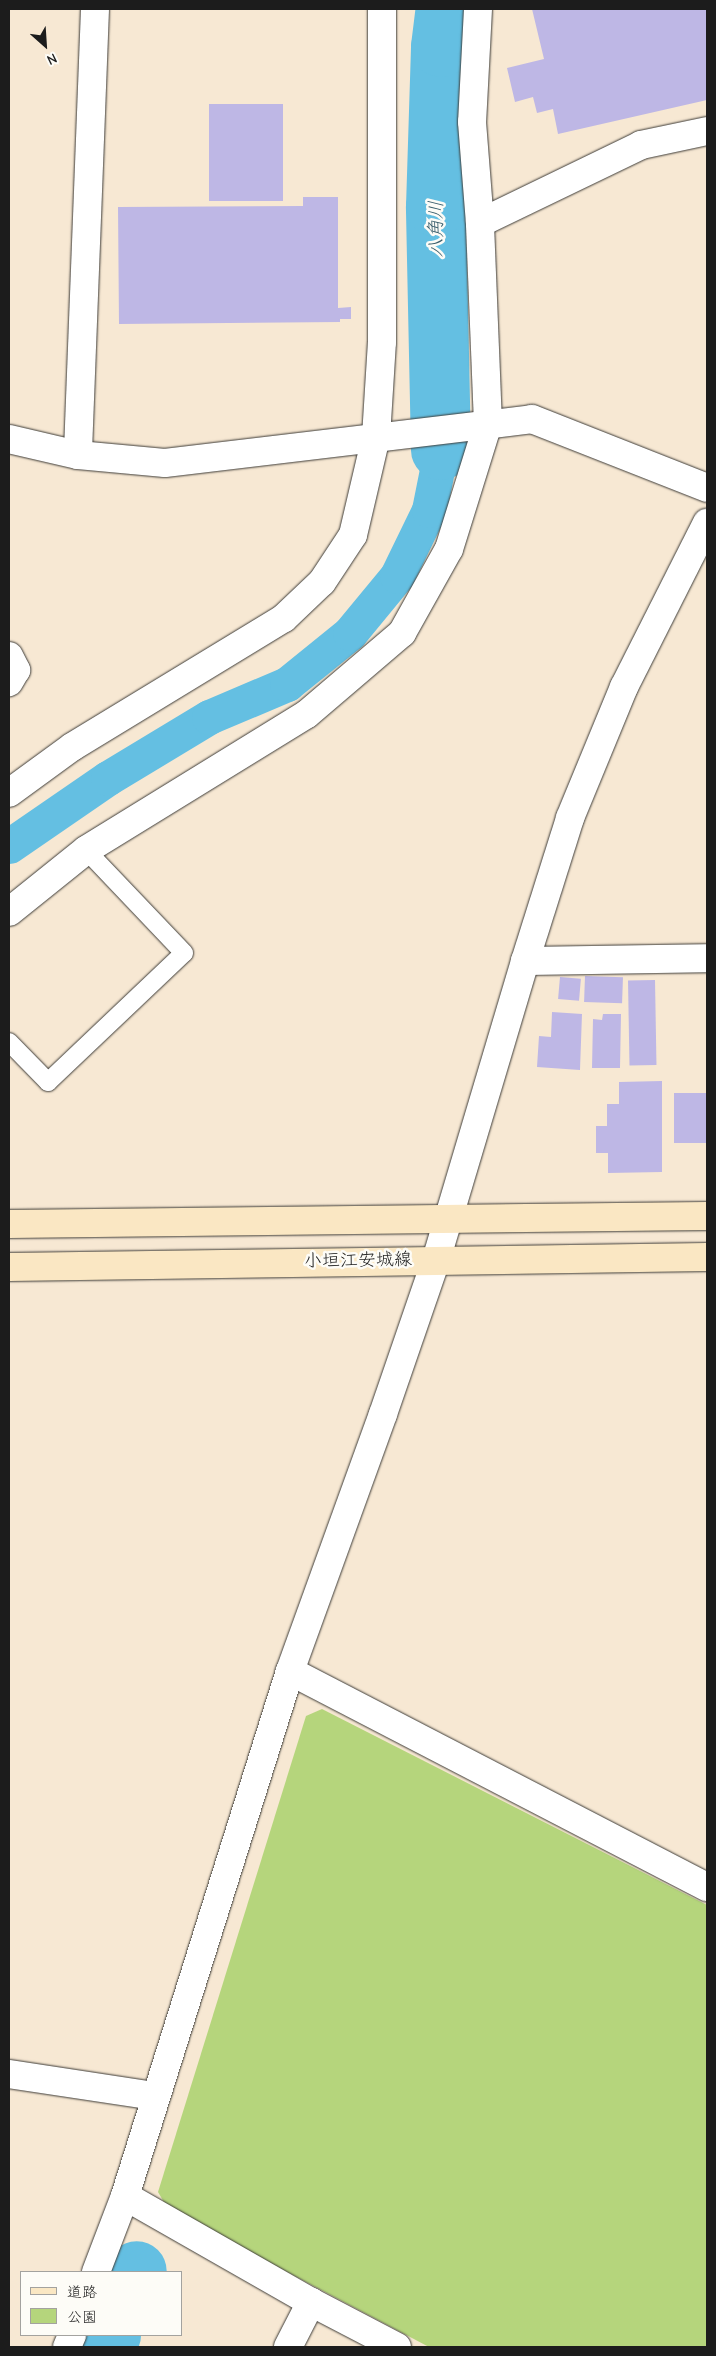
<!DOCTYPE html>
<meta charset="utf-8">
<style>
body{margin:0}
#map{position:relative;width:716px;height:2356px;overflow:hidden;background:#f7e8d3;font-family:"Comic Neue","Klee One",sans-serif}
div>[style]{position:absolute}
[style*='--x']{left:calc(var(--x)*1px);top:calc(var(--y)*1px);width:calc(var(--w)*1px);rotate:calc(var(--a)*1deg)}
.green>*{inset:0;background:#b5d57c}
.canal>*{height:35px;margin:-17.5px;padding:0 17.5px;transform-origin:17.5px;border-radius:17.5px;background:#64bfe2}
.river>*{height:60px;margin:-30px;padding:0 30px;transform-origin:30px;border-radius:30px;background:#64bfe2}
.building>*{inset:0;background:#beb7e5;transform-origin:0 0}
.roads{filter:drop-shadow(0 0 1px #3d3b37) drop-shadow(0 0 1px #3d3b37)}
.lane>*{height:18px;margin:-9px;padding:0 9px;transform-origin:9px;border-radius:9px;background:#fff}
.street>*{height:28px;margin:-14px;padding:0 14px;transform-origin:14px;border-radius:14px;background:#fff}
.secondary>*{height:28px;margin:-14px;padding:0 14px;transform-origin:14px;border-radius:14px;background:#fae7c3}
span{translate:-50% -50%;white-space:nowrap;text-align:center;line-height:1.15;-webkit-text-stroke:5px #fdfcf7;paint-order:stroke}
.street-label{font-size:18px;color:#1c1c1c}
.water-label{font-size:19px;color:#395d6b;font-style:italic}
.frame{position:absolute;inset:0;border:10px solid #1c1c1c;pointer-events:none}
.legend{position:absolute;left:20px;top:2271px;width:162px;height:65px;box-sizing:border-box;background:#fdfcf7;border:1px solid #a3a29f;margin:0;padding:6px 9px;list-style:none;font-size:15px;color:#1c1c1c}
.legend li{display:flex;align-items:center;gap:10px;height:25px}
.legend b{width:25px;border:1px solid #a3a29f}
.north{position:absolute;left:20px;top:20px;width:50px;height:50px;-webkit-text-stroke:4px #fdfcf7;paint-order:stroke;rotate:154deg;font-size:14px;font-weight:700;line-height:20px;text-align:center;color:#1c1c1c}
.north::after{content:'';display:block;margin:auto;width:18px;height:22px;background:#1c1c1c;clip-path:polygon(50% 0,100% 100%,50% 72%,0 100%)}
</style>
<div id="map">
<div class="green">
<div style="clip-path:polygon(322px 1709px,707px 1905px,707px 2347px,429px 2347px,168px 2209px,158px 2192px,306px 1716px)"></div>
</div>
<div class="canal">
<div style="--x:9;--y:846;--w:120;--a:-34.5"></div>
<div style="--x:108;--y:778;--w:118;--a:-31.1"></div>
<div style="--x:209;--y:717;--w:85;--a:-22.9"></div>
<div style="--x:287;--y:684;--w:81;--a:-39"></div>
<div style="--x:350;--y:633;--w:74;--a:-50.5"></div>
<div style="--x:397;--y:576;--w:73;--a:-64.1"></div>
<div style="--x:429;--y:510;--w:61;--a:-78.7"></div>
</div>
<div class="river">
<div style="--x:441;--y:450;--w:243;--a:-91.2"></div>
<div style="--x:436;--y:207;--w:160;--a:-88.2"></div>
<div style="--x:441;--y:47;--w:38;--a:-83"></div>
<div style="--x:136;--y:2272;--w:1;--a:-45"></div>
<div style="--x:106;--y:2347;--w:13;--a:-67"></div>
</div>
<div class="building">
<div style="clip-path:polygon(532px 9px,707px 9px,707px 100px,558px 134px,553px 109px,537px 113px,533px 97px,515px 102px,507px 68px,544px 59px)"></div>
<div style="left:209px;top:104px;width:74px;height:97px"></div>
<div style="clip-path:polygon(303px 197px,338px 197px,338px 308px,351px 307px,351px 319px,340px 319px,340px 322px,119px 324px,118px 207px,303px 206px)"></div>
<div style="left:585px;top:976px;width:38px;height:26px;rotate:2deg"></div>
<div style="left:560px;top:977px;width:21px;height:22px;rotate:5deg"></div>
<div style="left:655px;top:980px;width:85px;height:27px;rotate:89deg"></div>
<div style="clip-path:polygon(552px 1012px,582px 1014px,580px 1070px,537px 1067px,539px 1036px,551px 1037px)"></div>
<div style="clip-path:polygon(603px 1014px,621px 1014px,620px 1068px,592px 1068px,593px 1019px,602px 1020px)"></div>
<div style="clip-path:polygon(662px 1081px,662px 1172px,608px 1173px,608px 1153px,596px 1153px,596px 1126px,607px 1126px,607px 1104px,619px 1104px,619px 1082px)"></div>
<div style="left:674px;top:1093px;width:33px;height:50px"></div>
</div>
<div class="roads">
<div class="lane">
<div style="--x:9;--y:1042;--w:56;--a:45.7"></div>
<div style="--x:48;--y:1082;--w:187;--a:-43.5"></div>
<div style="--x:184;--y:953;--w:142;--a:-133.6"></div>
</div>
<div class="street">
<div style="--x:95;--y:9;--w:446;--a:92.2"></div>
<div style="--x:78;--y:455;--w:87;--a:5.3"></div>
<div style="--x:165;--y:463;--w:370;--a:-6.8"></div>
<div style="--x:532;--y:419;--w:188;--a:21.5"></div>
<div style="--x:478;--y:9;--w:113;--a:93"></div>
<div style="--x:472;--y:122;--w:101;--a:85.5"></div>
<div style="--x:9;--y:439;--w:71;--a:13.1"></div>
<div style="--x:9;--y:656;--w:16;--a:63"></div>
<div style="--x:16;--y:670;--w:14;--a:120"></div>
<div style="--x:9;--y:793;--w:78;--a:-36.1"></div>
<div style="--x:72;--y:747;--w:248;--a:-31.3"></div>
<div style="--x:284;--y:618;--w:52;--a:-43.5"></div>
<div style="--x:322;--y:582;--w:56;--a:-56.6"></div>
<div style="--x:353;--y:535;--w:101;--a:-76.8"></div>
<div style="--x:376;--y:437;--w:95;--a:-86.4"></div>
<div style="--x:382;--y:342;--w:333;--a:-90"></div>
<div style="--x:9;--y:912;--w:99;--a:-38.8"></div>
<div style="--x:86;--y:850;--w:259;--a:-31.6"></div>
<div style="--x:307;--y:714;--w:125;--a:-40.5"></div>
<div style="--x:402;--y:633;--w:96;--a:-60.8"></div>
<div style="--x:449;--y:549;--w:131;--a:-72.7"></div>
<div style="--x:488;--y:424;--w:201;--a:-92.3"></div>
<div style="--x:480;--y:223;--w:179;--a:-25.8"></div>
<div style="--x:641;--y:145;--w:67;--a:-12"></div>
<div style="--x:525;--y:961;--w:182;--a:-0.9"></div>
<div style="--x:290;--y:1671;--w:470;--a:27.4"></div>
<div style="--x:9;--y:2074;--w:148;--a:8.6"></div>
<div style="--x:125;--y:2196;--w:214;--a:29.7"></div>
<div style="--x:311;--y:2302;--w:97;--a:27.6"></div>
<div style="--x:96;--y:2272;--w:81;--a:-69.1"></div>
<div style="--x:125;--y:2196;--w:550;--a:-72.55"></div>
<div style="--x:290;--y:1671;--w:273;--a:-70.1"></div>
<div style="--x:383;--y:1414;--w:163;--a:-71"></div>
<div style="--x:436;--y:1260;--w:312;--a:-73.4"></div>
<div style="--x:525;--y:961;--w:150;--a:-72.5"></div>
<div style="--x:570;--y:818;--w:142;--a:-67.6"></div>
<div style="--x:624;--y:687;--w:184;--a:-63.2"></div>
<div style="--x:67;--y:2347;--w:13;--a:-67"></div>
<div style="--x:288;--y:2347;--w:51;--a:-62.9"></div>
</div>
<div class="secondary">
<div style="--x:9;--y:1224;--w:698;--a:-0.66"></div>
<div style="--x:9;--y:1267;--w:698;--a:-0.82"></div>
</div>
</div>
<div class="street-label">
<span style="left:358px;top:1261px;rotate:-1deg">小垣江安城線</span>
</div>
<div class="water-label">
<span style="left:437px;top:229px;rotate:-90deg">八角川</span>
</div>
<div class="frame"></div>
<ul class="legend">
<li><b style="height:6px;background:#fae7c3"></b>道路</li>
<li><b style="height:14px;background:#b5d57c"></b>公園</li>
</ul>
<div class="north">N</div>
</div>
